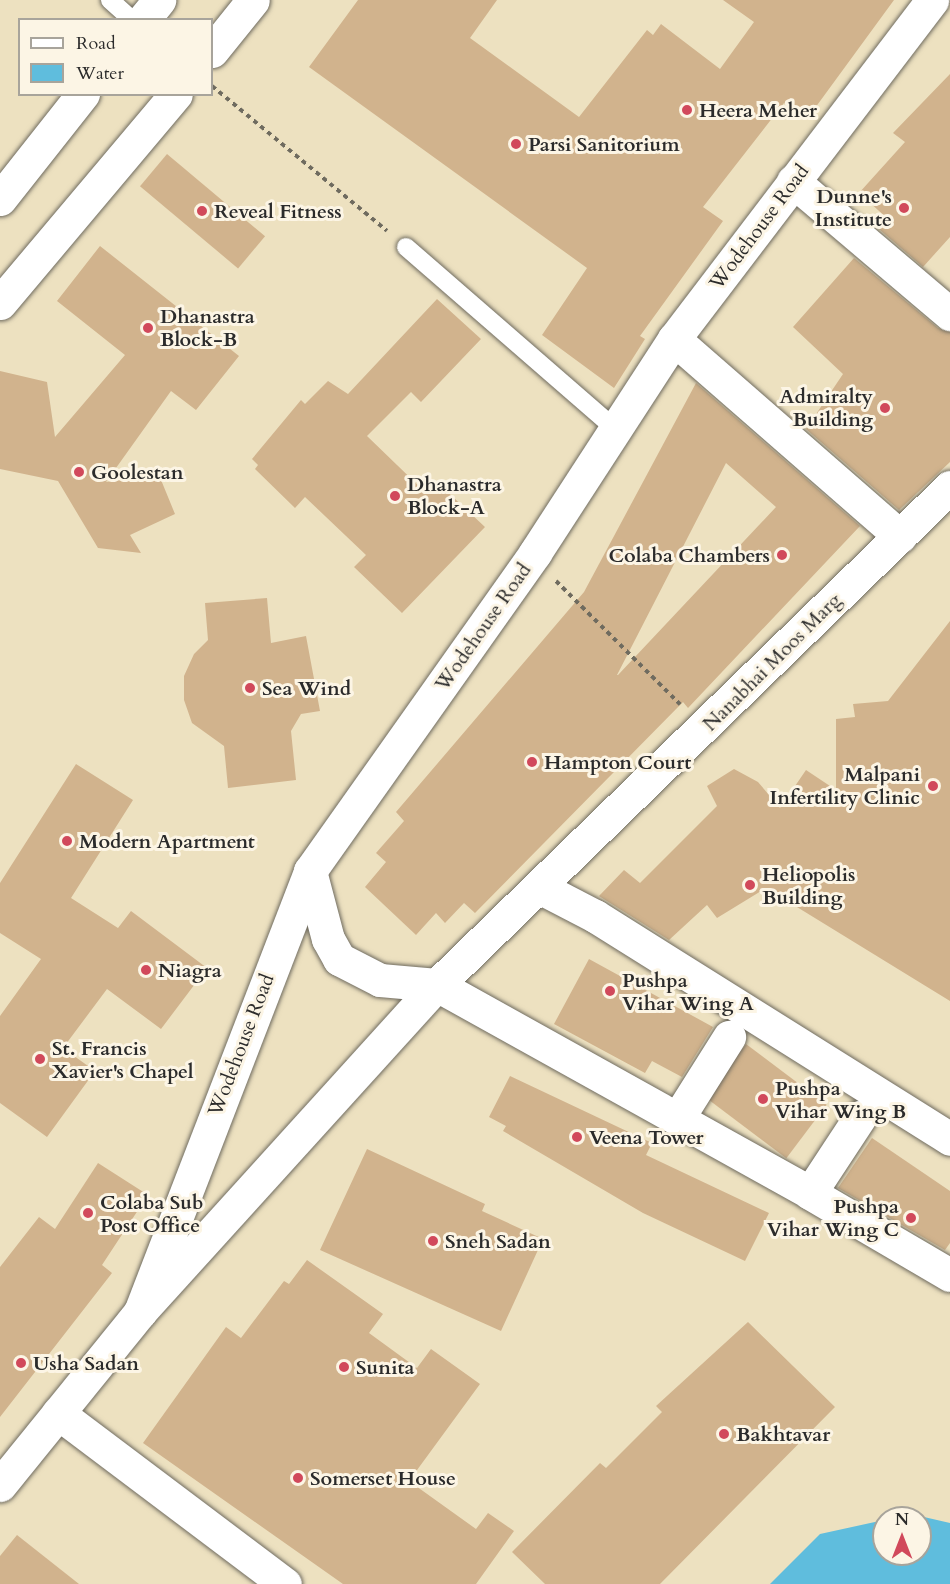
<!DOCTYPE html>
<style>
body{margin:0}
#map{position:relative;width:950px;height:1584px;overflow:hidden;background:#ede1c0;font-family:Cardo,serif}
div>[style]{position:absolute}
[style*='--x']{left:calc(var(--x)*1px);top:calc(var(--y)*1px);width:calc(var(--w)*1px);rotate:calc(var(--a)*1deg)}
.water>*{inset:0;background:#5fbddd}
.building>*{inset:0;background:#d1b38d;transform-origin:0 0}
.path>*{height:4px;margin-top:-2px;transform-origin:0;background:repeating-linear-gradient(90deg,#6f6b5f 0 4.5px,transparent 0 9px)}
.roads{filter:drop-shadow(0 0 2px #6f6b5f) drop-shadow(0 0 2px #6f6b5f)}
.lane>*{height:18px;margin:-9px;padding:0 9px;transform-origin:9px;border-radius:9px;background:#fff}
.street>*{height:33px;margin:-16.5px;padding:0 16.5px;transform-origin:16.5px;border-radius:16.5px;background:#fff}
.secondary>*{height:33px;margin:-16.5px;padding:0 16.5px;transform-origin:16.5px;border-radius:16.5px;background:#fff}
.dots>*{width:16px;height:16px;translate:-50% -50%;box-sizing:border-box;border:3px solid #fcf5e5;border-radius:50%}
span{translate:-50% -50%;white-space:nowrap;text-align:center;line-height:1.15;-webkit-text-stroke:6px #fcf5e5;paint-order:stroke}
.poi-label{font-size:20px;color:#2b2b2b;font-weight:700}
.left{translate:0 -50%;text-align:left}
.right{translate:-100% -50%;text-align:right}
.street-label{font-size:20px;color:#2b2b2b}
.legend{position:absolute;left:18px;top:18px;width:195px;height:78px;box-sizing:border-box;background:#fcf5e5;border:2px solid #a8a49b;margin:0;padding:8px 10px;list-style:none;font-size:18px;color:#2b2b2b}
.legend li{display:flex;align-items:center;gap:12px;height:30px}
.legend b{width:30px;border:2px solid #a8a49b}
.north{position:absolute;left:872px;top:1506px;width:60px;height:60px;box-sizing:border-box;background:#fcf5e5;border:2px solid #a8a49b;border-radius:50%;rotate:0deg;font-size:16px;font-weight:700;line-height:24px;text-align:center;color:#2b2b2b}
.north::after{content:'';display:block;margin:auto;width:21px;height:27px;background:#d1495b;clip-path:polygon(50% 0,100% 100%,50% 72%,0 100%)}
</style>
<div id="map">
<div class="water">
<div style="clip-path:polygon(911px 1514px,950px 1523px,950px 1584px,770px 1584px,820px 1534px,884px 1520px,884px 1554px,920px 1554px,920px 1518px,894px 1518px)"></div>
</div>
<div class="building">
<div style="clip-path:polygon(358px 0,497px 0,470px 38px,579px 117px,647px 30px,653px 35px,661px 24px,720px 69px,754px 22px,723px 0,894px 0,807px 119px,784px 103px,703px 207px,723px 221px,640px 336px,645px 339px,614px 388px,542px 335px,587px 268px,309px 67px)"></div>
<div style="clip-path:polygon(950px 74px,950px 237px,923px 267px,879px 229px,888px 219px,859px 193px,905px 142px,893px 133px)"></div>
<div style="left:167px;top:154px;width:128px;height:42px;rotate:40deg"></div>
<div style="clip-path:polygon(100px 246px,239px 356px,196px 410px,171px 391px,106px 482px,159px 475px,175px 514px,130px 535px,141px 553px,98px 548px,58px 481px,0 469px,0 371px,47px 382px,55px 437px,125px 355px,57px 301px)"></div>
<div style="clip-path:polygon(854px 258px,938px 328px,950px 332px,950px 462px,899px 510px,806px 429px,843px 374px,793px 327px)"></div>
<div style="clip-path:polygon(437px 299px,481px 339px,421px 402px,411px 392px,367px 436px,427px 494px,438px 483px,485px 527px,402px 613px,354px 567px,366px 555px,305px 497px,295px 508px,255px 469px,258px 465px,252px 459px,301px 400px,305px 404px,328px 381px,348px 394px)"></div>
<div style="clip-path:polygon(evenodd,696px 383px,860px 526px,688px 708px,683px 702px,475px 913px,464px 903px,445px 923px,436px 913px,416px 935px,365px 887px,386px 862px,376px 853px,404px 821px,396px 812px,584px 592px,696px 383px,726px 463px,776px 507px,618px 675px,617px 675px,726px 463px)"></div>
<div style="clip-path:polygon(267px 598px,271px 643px,306px 636px,320px 711px,301px 714px,291px 731px,296px 780px,228px 788px,224px 746px,192px 723px,184px 700px,184px 676px,194px 654px,208px 640px,205px 603px)"></div>
<div style="clip-path:polygon(950px 621px,950px 1001px,766px 888px,717px 918px,707px 905px,669px 940px,599px 896px,624px 870px,640px 883px,717px 806px,707px 786px,734px 769px,758px 782px,780px 808px,806px 770px,836px 790px,836px 719px,855px 717px,853px 704px,888px 701px)"></div>
<div style="clip-path:polygon(76px 764px,133px 800px,71px 898px,118px 928px,131px 911px,207px 968px,161px 1029px,107px 989px,63px 1048px,95px 1071px,47px 1137px,0 1103px,0 1016px,41px 959px,0 933px,0 883px)"></div>
<div style="clip-path:polygon(589px 959px,713px 1027px,682px 1077px,652px 1061px,645px 1073px,554px 1024px)"></div>
<div style="left:746px;top:1044px;width:101px;height:67px;rotate:37deg"></div>
<div style="clip-path:polygon(510px 1076px,652px 1143px,646px 1155px,769px 1213px,745px 1261px,643px 1213px,503px 1131px,506px 1126px,489px 1117px)"></div>
<div style="clip-path:polygon(872px 1138px,950px 1191px,950px 1243px,945px 1250px,838px 1188px)"></div>
<div style="clip-path:polygon(367px 1149px,485px 1204px,482px 1211px,543px 1239px,501px 1331px,320px 1250px)"></div>
<div style="clip-path:polygon(98px 1163px,148px 1195px,102px 1265px,112px 1273px,0 1417px,0 1267px,39px 1217px,55px 1229px)"></div>
<div style="clip-path:polygon(307px 1260px,383px 1314px,369px 1333px,417px 1368px,431px 1349px,480px 1384px,409px 1481px,476px 1529px,488px 1513px,514px 1531px,476px 1584px,343px 1584px,143px 1443px,226px 1327px,241px 1338px,284px 1281px,289px 1284px)"></div>
<div style="clip-path:polygon(748px 1322px,835px 1407px,660px 1584px,545px 1584px,512px 1552px,600px 1463px,606px 1468px,662px 1412px,656px 1406px)"></div>
<div style="clip-path:polygon(17px 1535px,79px 1584px,0 1584px,0 1556px)"></div>
</div>
<div class="path">
<div style="--x:212;--y:86;--w:227;--a:39.6"></div>
<div style="--x:556;--y:581;--w:175;--a:44.8"></div>
</div>
<div class="roads">
<div class="lane">
<div style="--x:110;--y:0;--w:30;--a:42"></div>
<div style="--x:406;--y:247;--w:277;--a:41"></div>
</div>
<div class="street">
<div style="--x:793;--y:181;--w:206;--a:40.3"></div>
<div style="--x:674;--y:339;--w:300;--a:41.1"></div>
<div style="--x:539;--y:887;--w:63;--a:27.4"></div>
<div style="--x:595;--y:916;--w:419;--a:32.1"></div>
<div style="--x:437;--y:985;--w:427;--a:29.1"></div>
<div style="--x:810;--y:1193;--w:91;--a:-56.7"></div>
<div style="--x:678;--y:1118;--w:96;--a:-57.8"></div>
<div style="--x:810;--y:1193;--w:162;--a:30.4"></div>
<div style="--x:58;--y:1413;--w:284;--a:37"></div>
</div>
<div class="secondary">
<div style="--x:143;--y:20;--w:26;--a:-51"></div>
<div style="--x:212;--y:51;--w:65;--a:-51.2"></div>
<div style="--x:0;--y:199;--w:134;--a:-51.7"></div>
<div style="--x:0;--y:303;--w:273;--a:-49.9"></div>
<div style="--x:310;--y:871;--w:70;--a:75.2"></div>
<div style="--x:328;--y:939;--w:23;--a:61"></div>
<div style="--x:339;--y:959;--w:46;--a:27.1"></div>
<div style="--x:380;--y:980;--w:57;--a:5"></div>
<div style="--x:140;--y:1312;--w:473;--a:-68.9"></div>
<div style="--x:310;--y:871;--w:390;--a:-54.7"></div>
<div style="--x:535;--y:553;--w:255;--a:-57"></div>
<div style="--x:674;--y:339;--w:426;--a:-52.7"></div>
<div style="--x:0;--y:1485;--w:223;--a:-51"></div>
<div style="--x:140;--y:1312;--w:442;--a:-47.8"></div>
<div style="--x:437;--y:985;--w:715;--a:-44.15"></div>
</div>
</div>
<div class="dots">
<div style="left:687px;top:110px;background:#d1495b"></div>
<div style="left:516px;top:144px;background:#d1495b"></div>
<div style="left:904px;top:208px;background:#d1495b"></div>
<div style="left:202px;top:211px;background:#d1495b"></div>
<div style="left:148px;top:328px;background:#d1495b"></div>
<div style="left:885px;top:408px;background:#d1495b"></div>
<div style="left:79px;top:472px;background:#d1495b"></div>
<div style="left:395px;top:496px;background:#d1495b"></div>
<div style="left:782px;top:555px;background:#d1495b"></div>
<div style="left:250px;top:688px;background:#d1495b"></div>
<div style="left:532px;top:762px;background:#d1495b"></div>
<div style="left:933px;top:786px;background:#d1495b"></div>
<div style="left:67px;top:841px;background:#d1495b"></div>
<div style="left:750px;top:885px;background:#d1495b"></div>
<div style="left:146px;top:970px;background:#d1495b"></div>
<div style="left:610px;top:991px;background:#d1495b"></div>
<div style="left:40px;top:1059px;background:#d1495b"></div>
<div style="left:763px;top:1099px;background:#d1495b"></div>
<div style="left:577px;top:1137px;background:#d1495b"></div>
<div style="left:88px;top:1213px;background:#d1495b"></div>
<div style="left:911px;top:1218px;background:#d1495b"></div>
<div style="left:433px;top:1241px;background:#d1495b"></div>
<div style="left:21px;top:1363px;background:#d1495b"></div>
<div style="left:344px;top:1367px;background:#d1495b"></div>
<div style="left:724px;top:1434px;background:#d1495b"></div>
<div style="left:298px;top:1478px;background:#d1495b"></div>
</div>
<div class="poi-label">
<span class="left" style="left:699px;top:110px">Heera Meher</span>
<span class="left" style="left:528px;top:144px">Parsi Sanitorium</span>
<span class="right" style="left:892px;top:208px">Dunne's<br>Institute</span>
<span class="left" style="left:214px;top:211px">Reveal Fitness</span>
<span class="left" style="left:160px;top:328px">Dhanastra<br>Block-B</span>
<span class="right" style="left:873px;top:408px">Admiralty<br>Building</span>
<span class="left" style="left:91px;top:472px">Goolestan</span>
<span class="left" style="left:407px;top:496px">Dhanastra<br>Block-A</span>
<span class="right" style="left:770px;top:555px">Colaba Chambers</span>
<span class="left" style="left:262px;top:688px">Sea Wind</span>
<span class="left" style="left:544px;top:762px">Hampton Court</span>
<span class="right" style="left:920px;top:786px">Malpani<br>Infertility Clinic</span>
<span class="left" style="left:79px;top:841px">Modern Apartment</span>
<span class="left" style="left:762px;top:886px">Heliopolis<br>Building</span>
<span class="left" style="left:158px;top:970px">Niagra</span>
<span class="left" style="left:622px;top:992px">Pushpa<br>Vihar Wing A</span>
<span class="left" style="left:52px;top:1060px">St. Francis<br>Xavier's Chapel</span>
<span class="left" style="left:775px;top:1100px">Pushpa<br>Vihar Wing B</span>
<span class="left" style="left:589px;top:1137px">Veena Tower</span>
<span class="left" style="left:100px;top:1214px">Colaba Sub<br>Post Office</span>
<span class="right" style="left:899px;top:1218px">Pushpa<br>Vihar Wing C</span>
<span class="left" style="left:445px;top:1241px">Sneh Sadan</span>
<span class="left" style="left:33px;top:1363px">Usha Sadan</span>
<span class="left" style="left:356px;top:1367px">Sunita</span>
<span class="left" style="left:736px;top:1434px">Bakhtavar</span>
<span class="left" style="left:310px;top:1478px">Somerset House</span>
</div>
<div class="street-label">
<span style="left:759px;top:227px;rotate:-53deg">Wodehouse Road</span>
<span style="left:483px;top:627px;rotate:-55deg">Wodehouse Road</span>
<span style="left:772px;top:662px;rotate:-45deg">Nanabhai Moos Marg</span>
<span style="left:241px;top:1045px;rotate:-69deg">Wodehouse Road</span>
</div>
<ul class="legend">
<li><b style="height:8px;background:#fff"></b>Road</li>
<li><b style="height:16px;background:#5fbddd"></b>Water</li>
</ul>
<div class="north">N</div>
</div>
